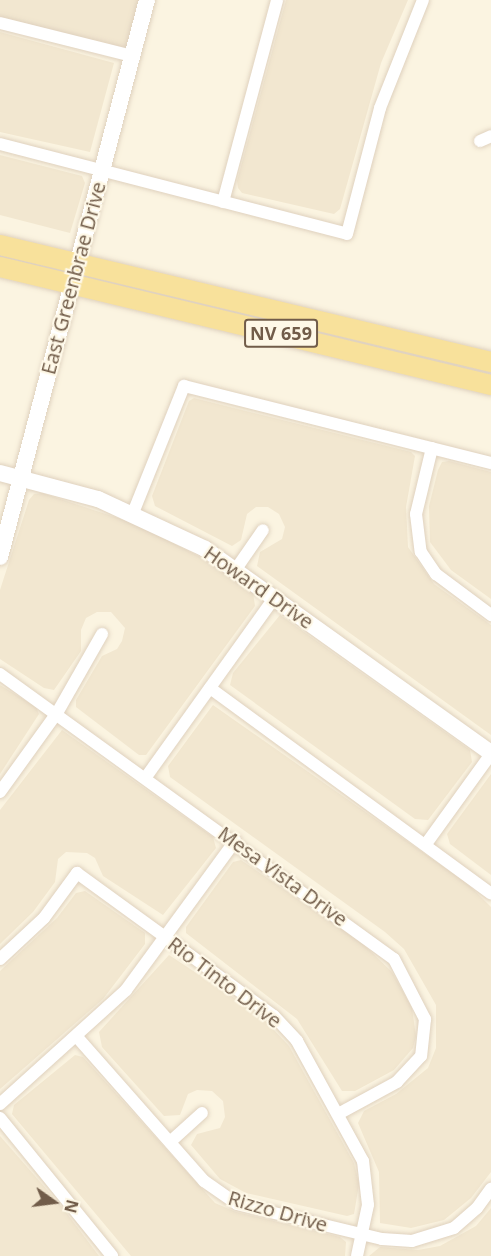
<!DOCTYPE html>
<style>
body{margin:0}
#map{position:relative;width:491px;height:1256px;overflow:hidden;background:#fbf4e1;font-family:"Open Sans",sans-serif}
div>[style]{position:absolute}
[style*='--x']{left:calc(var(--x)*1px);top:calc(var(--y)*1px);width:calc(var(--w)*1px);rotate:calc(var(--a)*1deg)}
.residential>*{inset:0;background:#f2e7d0}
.roads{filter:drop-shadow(0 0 2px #dfd1be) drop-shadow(0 0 2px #dfd1be)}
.street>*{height:12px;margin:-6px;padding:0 6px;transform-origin:6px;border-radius:6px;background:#fff}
.secondary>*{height:16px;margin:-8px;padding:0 8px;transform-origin:8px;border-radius:8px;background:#fff}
.primary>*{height:20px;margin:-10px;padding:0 10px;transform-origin:10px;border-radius:10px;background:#f8e19b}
span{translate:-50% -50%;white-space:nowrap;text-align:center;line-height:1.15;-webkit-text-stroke:4.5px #fef8e7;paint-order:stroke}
.shield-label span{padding:2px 4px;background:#fef8e7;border:2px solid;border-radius:4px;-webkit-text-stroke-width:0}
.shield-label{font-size:18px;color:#715c49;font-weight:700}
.street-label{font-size:20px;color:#715c49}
.north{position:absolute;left:24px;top:1172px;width:60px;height:60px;-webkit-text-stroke:4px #fef8e7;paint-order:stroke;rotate:104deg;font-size:16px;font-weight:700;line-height:24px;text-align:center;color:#715c49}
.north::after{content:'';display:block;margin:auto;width:21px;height:27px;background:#715c49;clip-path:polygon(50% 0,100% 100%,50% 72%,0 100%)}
</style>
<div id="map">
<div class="residential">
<div style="clip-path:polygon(0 0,139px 0,126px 49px,0 18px)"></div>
<div style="clip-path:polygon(286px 0,408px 0,381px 63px,340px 209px,334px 214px,242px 193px,238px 188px,237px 181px)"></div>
<div style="clip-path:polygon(0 32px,114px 63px,90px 152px,0 132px)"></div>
<div style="clip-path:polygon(0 155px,82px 176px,85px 183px,70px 233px,0 215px)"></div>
<div style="clip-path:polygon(194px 398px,411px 452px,415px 456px,406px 507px,408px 547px,434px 584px,491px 625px,491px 735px,257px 566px,260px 552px,282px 539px,285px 527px,279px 514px,268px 507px,256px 507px,247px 514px,241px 540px,232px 546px,155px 506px,152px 496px,189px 401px)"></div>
<div style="clip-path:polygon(449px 461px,491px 472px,491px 599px,451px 570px,430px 542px,429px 506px,438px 470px,442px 462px)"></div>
<div style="clip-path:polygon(42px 493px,136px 524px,202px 558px,253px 593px,255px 606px,146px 755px,139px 755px,76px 707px,76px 700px,102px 656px,117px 649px,122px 641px,125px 628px,111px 612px,97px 612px,86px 618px,81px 630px,81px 651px,54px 690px,44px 688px,0 659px,0 590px,29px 500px,34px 494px)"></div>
<div style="clip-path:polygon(280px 615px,470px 750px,472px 762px,428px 820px,415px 819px,230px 685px,233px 673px)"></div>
<div style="clip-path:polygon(0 685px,36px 707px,39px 714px,0 774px)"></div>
<div style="clip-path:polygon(213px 705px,468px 884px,491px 907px,491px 1172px,471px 1198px,444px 1220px,411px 1228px,380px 1223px,379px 1172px,358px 1123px,364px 1111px,396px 1094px,428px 1068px,436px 1048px,436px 1005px,404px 949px,385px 932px,170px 777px,168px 766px)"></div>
<div style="clip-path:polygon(62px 730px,213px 837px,216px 848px,163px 915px,103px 876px,95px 858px,87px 853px,66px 852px,58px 859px,55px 882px,33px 912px,0 944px,0 810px)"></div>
<div style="clip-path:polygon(491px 774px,491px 875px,450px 844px,447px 834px)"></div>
<div style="clip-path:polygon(241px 860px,362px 943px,392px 972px,412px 1008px,416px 1036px,413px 1048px,394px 1070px,355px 1091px,342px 1091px,297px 1019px,186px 933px,186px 927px,233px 862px)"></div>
<div style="clip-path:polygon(85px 891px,145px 933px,145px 944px,103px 999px,0 1089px,0 971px,57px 918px,76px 893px)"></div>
<div style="clip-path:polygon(169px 955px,260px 1015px,289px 1046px,354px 1163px,359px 1184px,354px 1214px,347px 1216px,246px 1193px,220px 1179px,191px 1145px,197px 1134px,220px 1128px,225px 1117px,223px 1101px,212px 1091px,197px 1090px,188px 1094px,180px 1115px,164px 1116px,102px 1047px,99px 1032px)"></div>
<div style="clip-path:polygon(75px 1055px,83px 1057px,215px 1203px,236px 1212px,340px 1237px,346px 1242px,345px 1256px,131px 1256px,12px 1114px,14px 1105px)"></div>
<div style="clip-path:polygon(0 1136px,62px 1207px,99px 1256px,0 1256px)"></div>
<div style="clip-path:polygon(491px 1208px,491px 1256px,369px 1256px,380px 1247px,418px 1250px,440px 1246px,476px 1226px)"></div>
</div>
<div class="roads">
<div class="street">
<div style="--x:0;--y:23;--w:136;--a:14"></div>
<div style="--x:480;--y:141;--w:12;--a:-24"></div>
<div style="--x:0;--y:144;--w:358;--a:14.5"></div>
<div style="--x:347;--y:234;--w:130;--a:-75.3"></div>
<div style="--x:380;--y:108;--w:116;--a:-68.3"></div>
<div style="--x:223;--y:202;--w:209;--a:-75"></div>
<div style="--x:432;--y:448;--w:68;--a:103.6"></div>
<div style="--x:416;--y:514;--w:38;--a:83"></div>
<div style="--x:421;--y:552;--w:27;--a:56"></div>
<div style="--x:436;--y:574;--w:69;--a:36.7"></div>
<div style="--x:133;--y:513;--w:137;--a:-68.1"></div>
<div style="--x:184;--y:386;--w:317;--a:14.1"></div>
<div style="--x:236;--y:569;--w:47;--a:-55.3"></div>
<div style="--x:0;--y:674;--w:486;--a:35.9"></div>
<div style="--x:394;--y:959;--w:68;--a:62.7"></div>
<div style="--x:425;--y:1019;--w:37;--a:96"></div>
<div style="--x:421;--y:1056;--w:35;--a:133"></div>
<div style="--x:397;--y:1082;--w:67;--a:151.5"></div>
<div style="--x:210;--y:688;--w:348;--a:36.2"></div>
<div style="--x:146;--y:777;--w:221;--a:-54.4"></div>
<div style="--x:0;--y:792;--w:97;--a:-54.2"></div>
<div style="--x:57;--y:713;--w:91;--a:-60.3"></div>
<div style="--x:426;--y:844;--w:111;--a:-54.2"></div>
<div style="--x:0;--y:959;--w:60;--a:-43"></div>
<div style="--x:44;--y:918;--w:56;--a:-53.7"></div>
<div style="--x:77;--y:873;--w:243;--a:36"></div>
<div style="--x:274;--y:1016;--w:34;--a:47"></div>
<div style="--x:297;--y:1041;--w:137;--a:61.2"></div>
<div style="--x:363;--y:1161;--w:44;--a:83.5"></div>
<div style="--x:368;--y:1205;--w:52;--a:102.2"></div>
<div style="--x:77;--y:1037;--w:192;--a:48.6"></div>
<div style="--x:204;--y:1181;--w:40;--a:34.9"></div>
<div style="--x:237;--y:1204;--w:149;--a:13.6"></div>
<div style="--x:382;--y:1239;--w:30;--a:4"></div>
<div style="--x:412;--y:1241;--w:44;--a:-17.2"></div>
<div style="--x:454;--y:1228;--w:30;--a:-41"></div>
<div style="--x:477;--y:1208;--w:24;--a:-54"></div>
<div style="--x:0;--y:1104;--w:170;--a:-42.1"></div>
<div style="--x:126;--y:990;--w:185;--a:-53.8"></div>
<div style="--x:0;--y:1118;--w:178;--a:50.9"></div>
<div style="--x:170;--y:1142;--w:43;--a:-42.2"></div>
</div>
<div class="secondary">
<div style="--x:0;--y:473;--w:101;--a:14.9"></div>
<div style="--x:98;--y:499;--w:118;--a:25"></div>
<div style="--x:205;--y:549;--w:351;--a:35.5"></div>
<div style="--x:0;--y:557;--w:576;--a:-75.22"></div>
</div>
<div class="primary">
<div style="--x:0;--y:245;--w:505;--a:13.4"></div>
<div style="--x:0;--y:267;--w:505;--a:13.51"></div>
</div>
</div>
<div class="shield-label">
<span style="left:281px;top:333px">NV 659</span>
</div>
<div class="street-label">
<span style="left:73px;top:278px;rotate:-75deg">East Greenbrae Drive</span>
<span style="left:259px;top:587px;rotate:35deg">Howard Drive</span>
<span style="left:283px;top:876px;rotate:36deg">Mesa Vista Drive</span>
<span style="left:225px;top:982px;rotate:37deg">Rio Tinto Drive</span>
<span style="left:278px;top:1211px;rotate:16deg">Rizzo Drive</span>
</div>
<div class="north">N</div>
</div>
